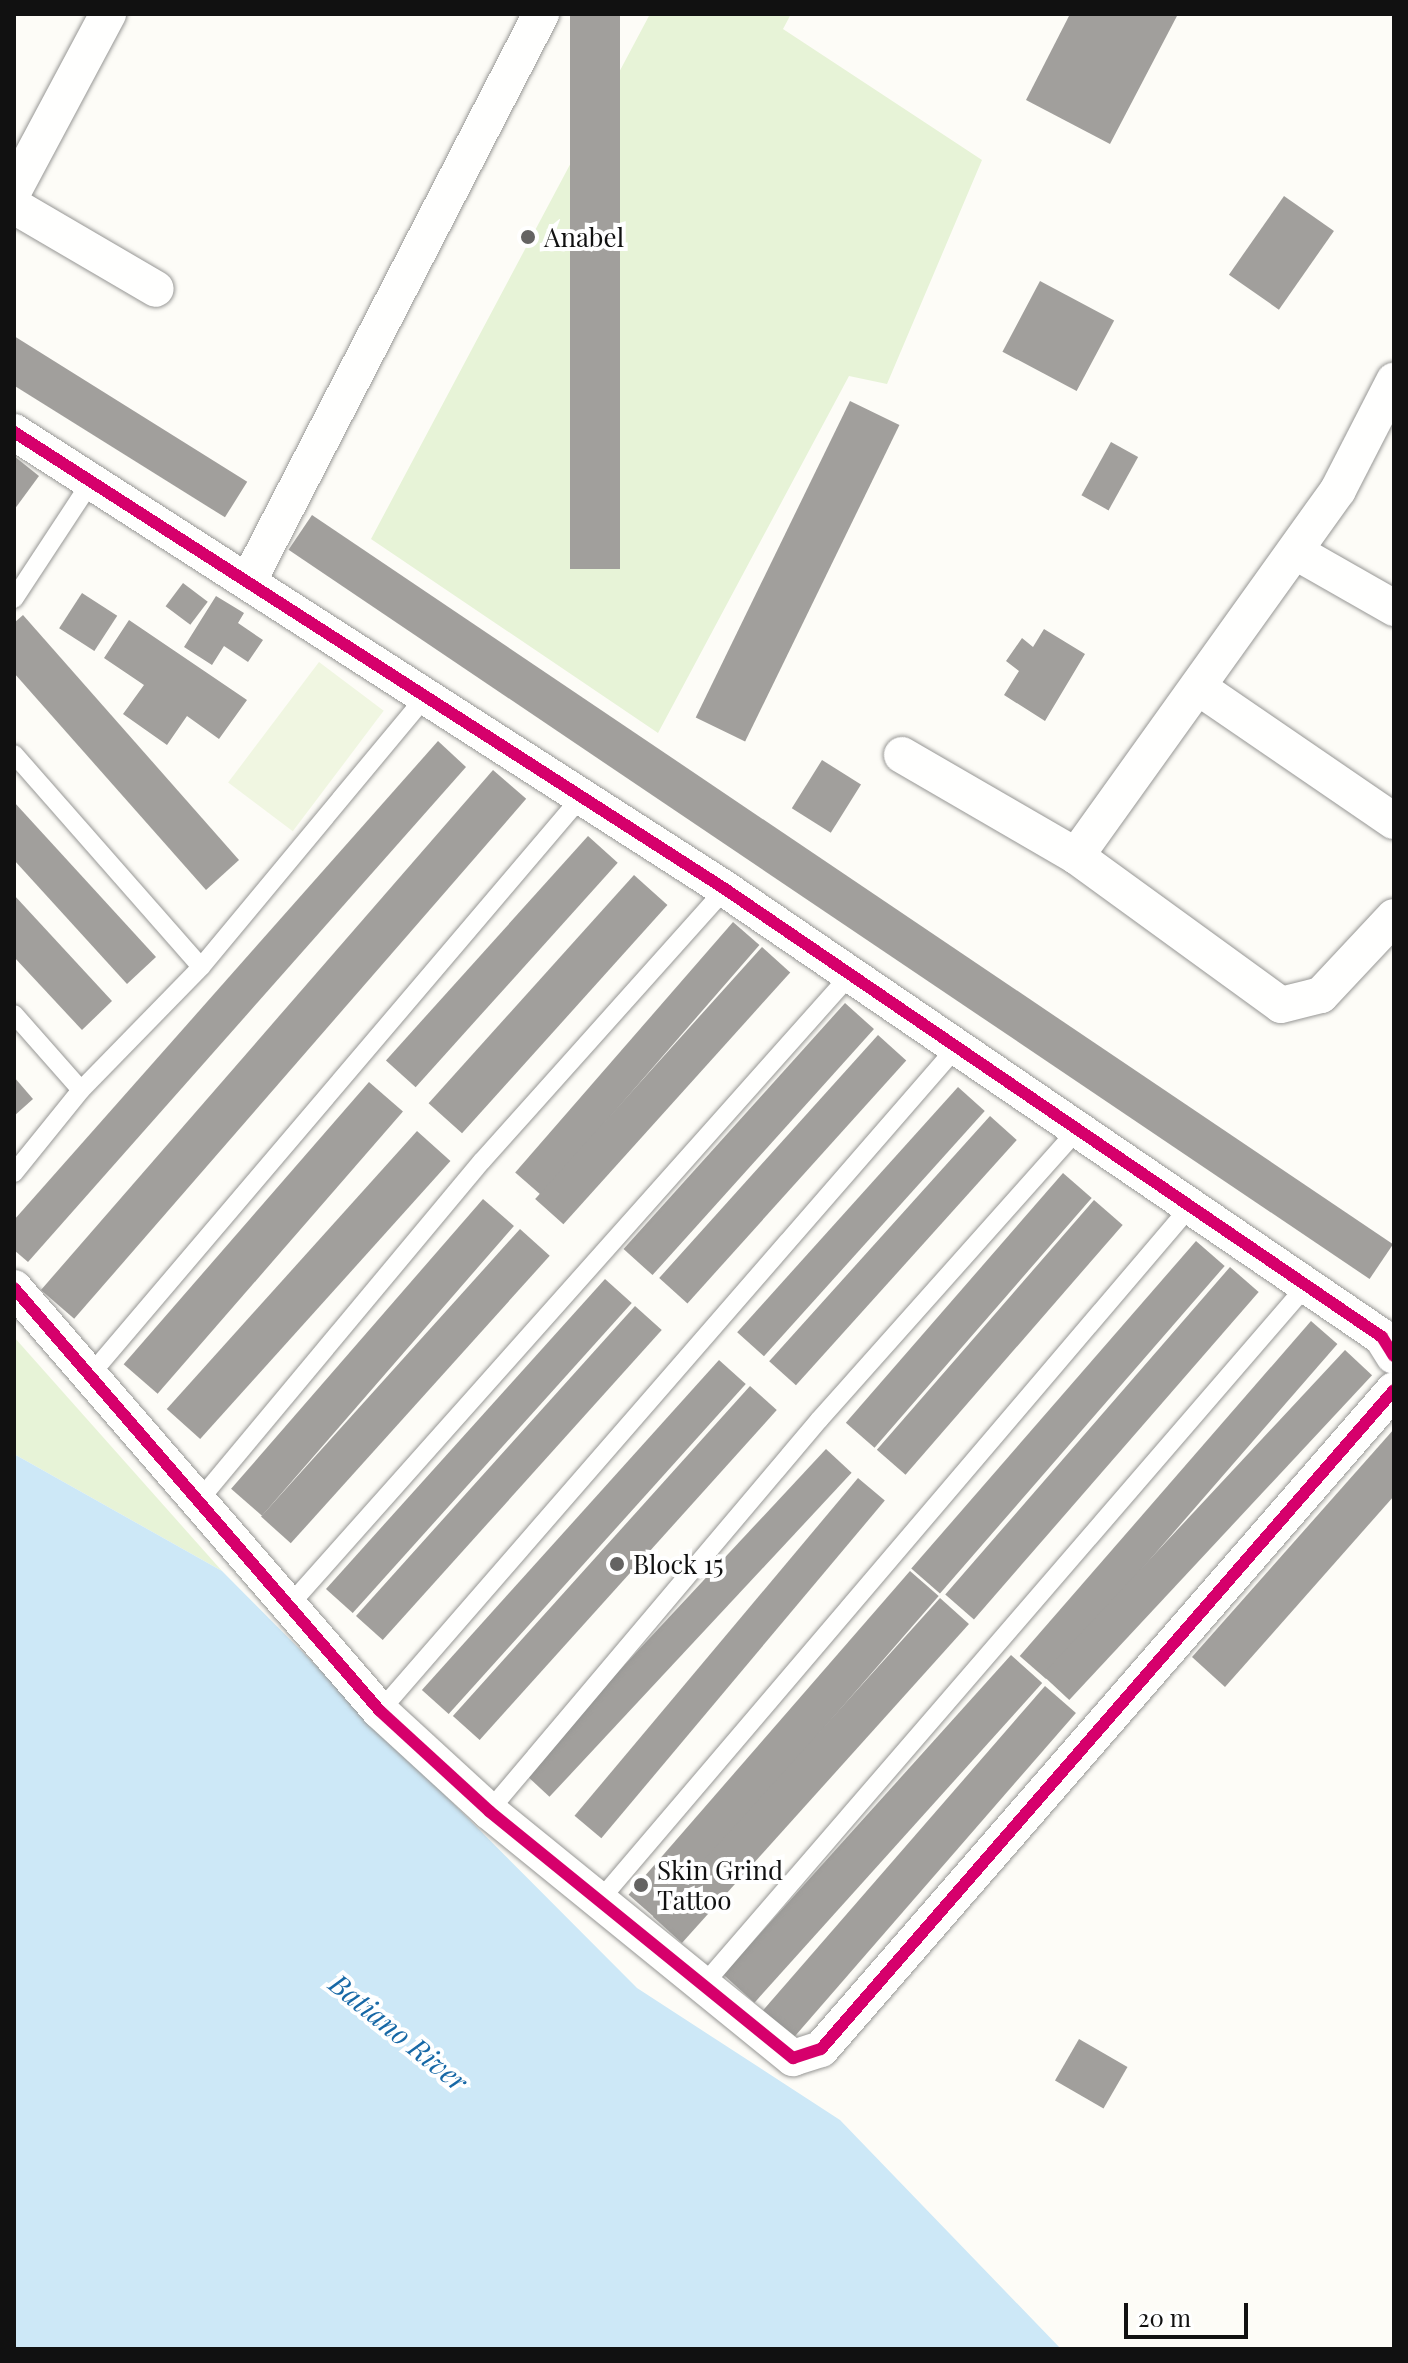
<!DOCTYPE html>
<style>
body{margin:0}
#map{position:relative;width:1408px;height:2363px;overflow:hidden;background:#fdfcf7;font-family:"Playfair Display",serif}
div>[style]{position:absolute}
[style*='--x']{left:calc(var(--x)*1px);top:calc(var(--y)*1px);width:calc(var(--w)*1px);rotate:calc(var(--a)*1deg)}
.green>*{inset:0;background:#e7f3d7}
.pitch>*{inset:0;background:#f0f6e1;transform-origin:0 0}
.water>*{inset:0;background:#cde8f7}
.building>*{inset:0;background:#a19f9c;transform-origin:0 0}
.roads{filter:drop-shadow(0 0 2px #979795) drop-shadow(0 0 2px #979795)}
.service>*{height:18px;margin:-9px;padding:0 9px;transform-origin:9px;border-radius:9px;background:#fffffe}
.minor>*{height:36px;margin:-18px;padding:0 18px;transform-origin:18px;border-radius:18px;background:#fffffe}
.cycleway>*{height:12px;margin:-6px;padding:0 6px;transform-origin:6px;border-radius:6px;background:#d6006c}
.dots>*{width:22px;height:22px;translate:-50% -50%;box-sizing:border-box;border:4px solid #fff;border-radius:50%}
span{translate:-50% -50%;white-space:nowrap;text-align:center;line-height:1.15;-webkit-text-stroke:8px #fff;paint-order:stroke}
.poi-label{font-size:26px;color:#111}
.left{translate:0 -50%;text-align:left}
.water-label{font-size:28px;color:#1768a6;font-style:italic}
.frame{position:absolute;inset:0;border:16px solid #111;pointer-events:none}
.scale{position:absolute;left:1124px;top:2303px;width:124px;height:36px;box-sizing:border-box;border:4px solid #111;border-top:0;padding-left:10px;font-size:24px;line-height:28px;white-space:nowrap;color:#111;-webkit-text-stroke:6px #fff;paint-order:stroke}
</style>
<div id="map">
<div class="green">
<div style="clip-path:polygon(650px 14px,791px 14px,783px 29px,982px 160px,887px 384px,849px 376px,658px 733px,371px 539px)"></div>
<div style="clip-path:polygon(14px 1337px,222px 1571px,14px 1454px)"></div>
</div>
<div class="pitch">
<div style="left:319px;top:662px;width:81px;height:151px;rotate:37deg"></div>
</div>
<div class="water">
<div style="clip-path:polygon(14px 1454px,222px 1571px,637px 1988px,840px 2120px,1061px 2349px,14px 2349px)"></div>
</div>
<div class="building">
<div style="left:570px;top:14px;width:50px;height:555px"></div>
<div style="clip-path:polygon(1070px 14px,1178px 14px,1110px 144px,1026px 100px)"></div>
<div style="left:1284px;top:196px;width:61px;height:96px;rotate:35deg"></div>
<div style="left:1040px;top:281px;width:84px;height:80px;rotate:28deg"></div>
<div style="left:14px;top:336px;width:275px;height:42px;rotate:32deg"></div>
<div style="left:850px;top:401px;width:55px;height:352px;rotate:26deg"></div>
<div style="left:1111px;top:442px;width:31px;height:61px;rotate:29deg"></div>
<div style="clip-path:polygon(14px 456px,39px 476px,14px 510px)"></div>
<div style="left:312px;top:515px;width:1304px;height:42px;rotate:34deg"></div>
<div style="left:183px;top:583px;width:31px;height:29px;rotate:37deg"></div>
<div style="left:82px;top:593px;width:42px;height:42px;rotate:33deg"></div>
<div style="clip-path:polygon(216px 596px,244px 613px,238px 623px,263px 640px,248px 662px,224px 646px,212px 665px,184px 647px)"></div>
<div style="clip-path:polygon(23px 615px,239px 860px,206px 890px,14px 673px,14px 623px)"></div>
<div style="clip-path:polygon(129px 620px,247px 700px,219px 739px,187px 716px,167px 745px,123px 714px,144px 685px,104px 658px)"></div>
<div style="clip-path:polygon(1044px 629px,1085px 654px,1045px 721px,1004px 695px,1019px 671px,1006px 661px,1022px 638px,1033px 647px)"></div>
<div style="clip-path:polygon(438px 741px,466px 767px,28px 1262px,14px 1250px,14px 1220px)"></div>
<div style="left:822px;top:760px;width:46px;height:57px;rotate:32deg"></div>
<div style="left:493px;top:770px;width:44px;height:689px;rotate:41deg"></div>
<div style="clip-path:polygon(14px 802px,156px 957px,127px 984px,14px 860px)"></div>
<div style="left:588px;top:836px;width:40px;height:302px;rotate:42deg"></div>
<div style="left:634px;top:875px;width:45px;height:307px;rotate:42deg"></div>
<div style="clip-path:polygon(14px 895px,112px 1001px,82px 1030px,14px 957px)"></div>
<div style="left:733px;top:922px;width:35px;height:332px;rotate:41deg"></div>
<div style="left:762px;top:947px;width:38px;height:339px;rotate:42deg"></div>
<div style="left:845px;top:1003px;width:39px;height:331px;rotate:42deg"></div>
<div style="left:878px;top:1035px;width:38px;height:327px;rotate:42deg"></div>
<div style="clip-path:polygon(14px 1077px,33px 1099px,14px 1116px)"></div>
<div style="left:369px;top:1082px;width:45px;height:374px;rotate:41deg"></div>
<div style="left:958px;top:1087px;width:36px;height:330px;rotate:42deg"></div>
<div style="left:990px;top:1116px;width:36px;height:330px;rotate:42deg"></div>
<div style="left:417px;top:1131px;width:45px;height:374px;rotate:42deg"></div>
<div style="left:1063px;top:1173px;width:38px;height:331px;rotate:41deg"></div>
<div style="left:483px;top:1199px;width:41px;height:384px;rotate:41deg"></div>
<div style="left:1094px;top:1200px;width:38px;height:331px;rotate:41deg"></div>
<div style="left:520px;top:1229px;width:40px;height:387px;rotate:42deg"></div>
<div style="left:1196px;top:1241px;width:38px;height:434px;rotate:41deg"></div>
<div style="left:1230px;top:1267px;width:38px;height:434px;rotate:41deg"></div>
<div style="left:605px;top:1279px;width:36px;height:417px;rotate:42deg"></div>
<div style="left:635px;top:1306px;width:36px;height:417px;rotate:42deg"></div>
<div style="left:1311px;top:1321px;width:35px;height:444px;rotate:41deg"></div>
<div style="left:1345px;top:1350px;width:37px;height:444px;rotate:43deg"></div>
<div style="left:719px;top:1360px;width:36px;height:444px;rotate:42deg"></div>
<div style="left:750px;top:1386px;width:36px;height:444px;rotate:42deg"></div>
<div style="clip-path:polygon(1394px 1429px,1394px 1496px,1225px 1687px,1192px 1657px)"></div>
<div style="left:826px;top:1449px;width:35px;height:443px;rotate:43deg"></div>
<div style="left:858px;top:1478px;width:35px;height:441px;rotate:40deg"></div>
<div style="left:910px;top:1571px;width:38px;height:429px;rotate:41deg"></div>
<div style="left:940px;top:1598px;width:39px;height:429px;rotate:42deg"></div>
<div style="left:1011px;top:1655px;width:42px;height:430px;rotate:42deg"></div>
<div style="left:1045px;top:1686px;width:41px;height:430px;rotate:41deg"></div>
<div style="left:1079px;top:2039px;width:56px;height:48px;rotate:30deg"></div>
</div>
<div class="roads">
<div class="service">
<div style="--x:14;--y:599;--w:140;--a:-56.7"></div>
<div style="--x:14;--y:754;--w:283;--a:48.7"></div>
<div style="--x:14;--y:1014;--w:101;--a:48.6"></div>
<div style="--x:14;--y:1173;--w:107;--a:-51.1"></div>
<div style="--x:81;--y:1090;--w:172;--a:-45.7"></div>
<div style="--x:201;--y:967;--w:354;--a:-50.3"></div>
<div style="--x:91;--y:1374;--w:760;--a:-49.64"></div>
<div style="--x:201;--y:1498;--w:439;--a:-50.2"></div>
<div style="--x:482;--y:1161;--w:365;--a:-48.2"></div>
<div style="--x:286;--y:1609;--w:849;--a:-48.34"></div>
<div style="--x:380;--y:1711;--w:877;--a:-49.02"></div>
<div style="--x:489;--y:1811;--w:512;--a:-49.84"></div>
<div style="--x:819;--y:1420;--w:388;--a:-48.3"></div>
<div style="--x:599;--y:1901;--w:910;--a:-49.59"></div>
<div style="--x:704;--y:1984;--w:923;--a:-49.22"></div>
</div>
<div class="minor">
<div style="--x:14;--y:190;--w:200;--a:-61.9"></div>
<div style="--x:14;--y:206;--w:164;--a:30.3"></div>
<div style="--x:14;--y:432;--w:845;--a:32.73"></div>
<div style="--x:725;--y:889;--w:795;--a:34.29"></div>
<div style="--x:1382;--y:1337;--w:22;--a:58"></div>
<div style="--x:1296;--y:552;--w:113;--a:29.7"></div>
<div style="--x:250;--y:578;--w:635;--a:-62.71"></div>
<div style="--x:1198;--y:687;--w:237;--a:34.4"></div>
<div style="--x:902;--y:755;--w:201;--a:30.1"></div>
<div style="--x:1076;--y:856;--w:253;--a:36"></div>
<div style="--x:1281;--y:1005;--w:41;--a:-14"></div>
<div style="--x:1321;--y:995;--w:107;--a:-46.9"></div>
<div style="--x:1076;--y:856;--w:450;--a:-54.4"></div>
<div style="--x:1338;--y:490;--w:123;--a:-62.8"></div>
<div style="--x:14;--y:1288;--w:559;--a:49.13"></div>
<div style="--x:380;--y:1711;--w:148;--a:42.5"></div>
<div style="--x:489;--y:1811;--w:392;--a:39.1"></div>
<div style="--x:793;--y:2058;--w:29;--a:-18"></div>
<div style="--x:821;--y:2049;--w:873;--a:-48.99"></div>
</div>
</div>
<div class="cycleway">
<div style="--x:14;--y:432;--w:845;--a:32.73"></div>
<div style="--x:725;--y:889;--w:795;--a:34.29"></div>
<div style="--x:1382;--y:1337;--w:22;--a:58"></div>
<div style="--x:14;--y:1288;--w:559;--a:49.13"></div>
<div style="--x:380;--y:1711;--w:148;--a:42.5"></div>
<div style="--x:489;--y:1811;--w:392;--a:39.1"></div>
<div style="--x:793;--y:2058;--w:29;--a:-18"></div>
<div style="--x:821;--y:2049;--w:873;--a:-48.99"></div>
</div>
<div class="dots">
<div style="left:528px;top:237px;background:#646362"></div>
<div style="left:617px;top:1564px;background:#646362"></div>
<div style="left:641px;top:1885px;background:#646362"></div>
</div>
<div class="poi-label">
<span class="left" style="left:544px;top:237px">Anabel</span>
<span class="left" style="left:633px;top:1564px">Block 15</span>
<span class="left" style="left:657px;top:1885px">Skin Grind<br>Tattoo</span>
</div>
<div class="water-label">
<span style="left:399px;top:2032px;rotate:39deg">Batiano River</span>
</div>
<div class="frame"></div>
<div class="scale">20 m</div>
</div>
